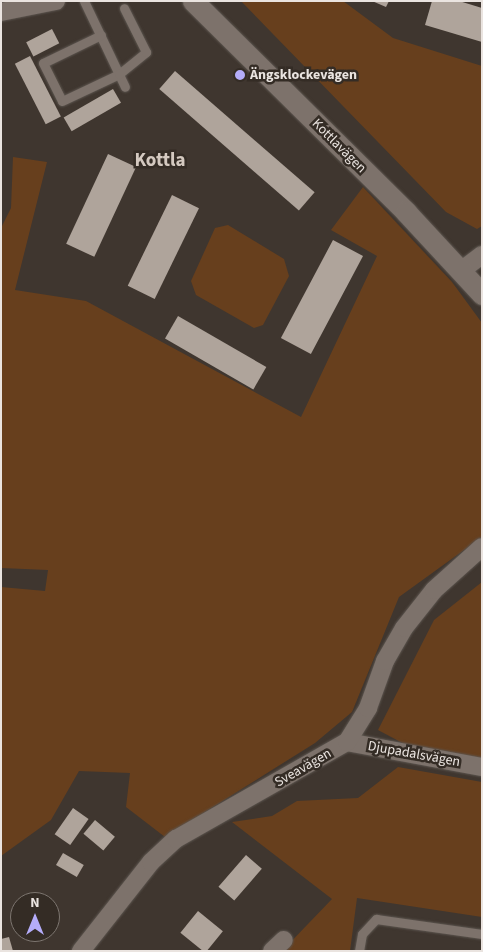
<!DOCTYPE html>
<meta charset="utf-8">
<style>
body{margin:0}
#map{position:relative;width:483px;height:952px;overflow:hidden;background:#3f362f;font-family:"Source Sans 3",sans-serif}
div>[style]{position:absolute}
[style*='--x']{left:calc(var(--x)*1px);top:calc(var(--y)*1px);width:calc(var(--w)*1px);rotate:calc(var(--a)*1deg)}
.green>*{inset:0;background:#673f1d}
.building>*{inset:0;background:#afa49b;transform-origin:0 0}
.roads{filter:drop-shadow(0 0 1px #5c554f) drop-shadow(0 0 1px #5c554f)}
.service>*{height:9px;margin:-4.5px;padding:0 4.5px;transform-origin:4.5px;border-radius:4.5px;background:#7d726b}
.minor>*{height:18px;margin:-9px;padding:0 9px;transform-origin:9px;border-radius:9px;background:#7d726b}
.tertiary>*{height:21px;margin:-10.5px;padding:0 10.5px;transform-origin:10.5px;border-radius:10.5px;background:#7d726b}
.dots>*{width:14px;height:14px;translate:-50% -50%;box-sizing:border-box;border:2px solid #342c25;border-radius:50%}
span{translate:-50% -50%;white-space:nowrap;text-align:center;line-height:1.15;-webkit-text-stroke:5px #342c25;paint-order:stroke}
.poi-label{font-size:14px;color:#eae4e0;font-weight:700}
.left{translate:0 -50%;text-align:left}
.street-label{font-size:14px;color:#eae4e0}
.district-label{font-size:19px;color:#d4c9c0;font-weight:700}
.frame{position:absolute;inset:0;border:2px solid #eae4e0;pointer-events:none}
.north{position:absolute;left:10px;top:892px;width:50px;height:50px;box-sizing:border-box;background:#342c25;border:1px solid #7d7670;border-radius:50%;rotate:0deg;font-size:14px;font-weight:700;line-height:20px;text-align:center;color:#eae4e0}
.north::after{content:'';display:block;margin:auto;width:18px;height:22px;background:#b4acf9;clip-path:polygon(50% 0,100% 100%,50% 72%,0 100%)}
</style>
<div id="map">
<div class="green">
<div style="clip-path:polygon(241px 1px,343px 1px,393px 38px,482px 66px,482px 226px,477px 229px,446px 212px)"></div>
<div style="clip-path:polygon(13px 157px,47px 162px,15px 290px,86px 301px,301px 417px,377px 256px,331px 230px,363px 187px,452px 282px,482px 323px,482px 537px,399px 597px,352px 712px,315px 743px,165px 837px,126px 807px,130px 773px,79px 771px,51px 820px,1px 856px,1px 587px,45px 591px,48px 570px,1px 568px,1px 228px,11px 208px)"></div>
<div style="clip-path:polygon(228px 225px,284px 259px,289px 276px,263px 325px,254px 328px,196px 295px,191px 281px,215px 228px)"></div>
<div style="clip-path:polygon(482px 582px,482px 758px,410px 747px,378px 730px,434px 620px)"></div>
<div style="clip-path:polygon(398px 767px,482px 782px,482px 917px,357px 898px,350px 951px,282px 951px,332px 899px,232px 822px,272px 816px,297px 801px,358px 798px)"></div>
</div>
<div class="building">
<div style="clip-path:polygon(372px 1px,389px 1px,386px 7px)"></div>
<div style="clip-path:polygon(432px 1px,459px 1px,482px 8px,482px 42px,425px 25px)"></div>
<div style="left:52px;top:29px;width:16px;height:29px;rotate:63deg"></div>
<div style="left:30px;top:56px;width:68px;height:17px;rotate:63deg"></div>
<div style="left:175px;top:71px;width:185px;height:24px;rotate:41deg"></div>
<div style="left:113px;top:89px;width:16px;height:57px;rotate:60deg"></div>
<div style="left:108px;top:154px;width:31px;height:99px;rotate:25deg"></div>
<div style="left:172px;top:195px;width:30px;height:101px;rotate:26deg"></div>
<div style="left:333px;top:240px;width:34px;height:111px;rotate:28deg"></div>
<div style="left:178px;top:316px;width:102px;height:26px;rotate:30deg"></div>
<div style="left:73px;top:808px;width:19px;height:32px;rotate:35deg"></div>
<div style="left:95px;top:820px;width:26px;height:18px;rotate:40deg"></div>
<div style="left:63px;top:853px;width:24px;height:14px;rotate:30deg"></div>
<div style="left:246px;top:855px;width:21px;height:42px;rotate:41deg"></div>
<div style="left:198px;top:911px;width:32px;height:28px;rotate:39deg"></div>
<div style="clip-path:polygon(9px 937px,13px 951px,1px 951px,1px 939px)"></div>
</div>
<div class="roads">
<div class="service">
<div style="--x:84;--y:1;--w:95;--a:64.5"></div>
<div style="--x:101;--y:35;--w:64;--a:154.2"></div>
<div style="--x:43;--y:63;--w:42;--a:63.4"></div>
<div style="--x:62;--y:101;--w:63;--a:-25.3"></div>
<div style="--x:119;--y:74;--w:35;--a:-39"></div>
<div style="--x:146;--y:52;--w:49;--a:-116.6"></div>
<div style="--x:359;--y:951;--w:17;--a:-80"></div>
<div style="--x:362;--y:934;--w:21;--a:-47"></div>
<div style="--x:376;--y:919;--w:107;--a:8.1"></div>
</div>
<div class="minor">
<div style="--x:1;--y:12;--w:56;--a:-11.3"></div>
<div style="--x:462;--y:270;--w:25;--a:-37"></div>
<div style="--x:347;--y:742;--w:137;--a:10.5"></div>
<div style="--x:81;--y:951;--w:113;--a:-51.8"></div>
<div style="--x:151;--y:862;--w:34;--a:-43"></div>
<div style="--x:176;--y:839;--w:197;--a:-29.6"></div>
<div style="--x:347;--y:742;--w:40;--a:-58"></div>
<div style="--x:368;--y:708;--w:50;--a:-70.1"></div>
<div style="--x:385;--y:661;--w:38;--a:-60"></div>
<div style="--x:404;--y:628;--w:48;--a:-51.7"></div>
<div style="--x:434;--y:590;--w:64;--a:-41.9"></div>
<div style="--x:272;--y:951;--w:16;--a:-43"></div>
</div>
<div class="tertiary">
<div style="--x:193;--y:1;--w:300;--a:44.7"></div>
<div style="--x:406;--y:212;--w:112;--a:47.2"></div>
</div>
</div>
<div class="dots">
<div style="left:240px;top:75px;background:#b4acf9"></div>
</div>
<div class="poi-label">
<span class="left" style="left:250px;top:75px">Ängsklockevägen</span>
</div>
<div class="street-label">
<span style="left:339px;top:146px;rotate:45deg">Kottlavägen</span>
<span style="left:414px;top:754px;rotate:10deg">Djupadalsvägen</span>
<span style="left:303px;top:768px;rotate:-30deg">Sveavägen</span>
</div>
<div class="district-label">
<span style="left:160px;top:161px">Kottla</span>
</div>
<div class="frame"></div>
<div class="north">N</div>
</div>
